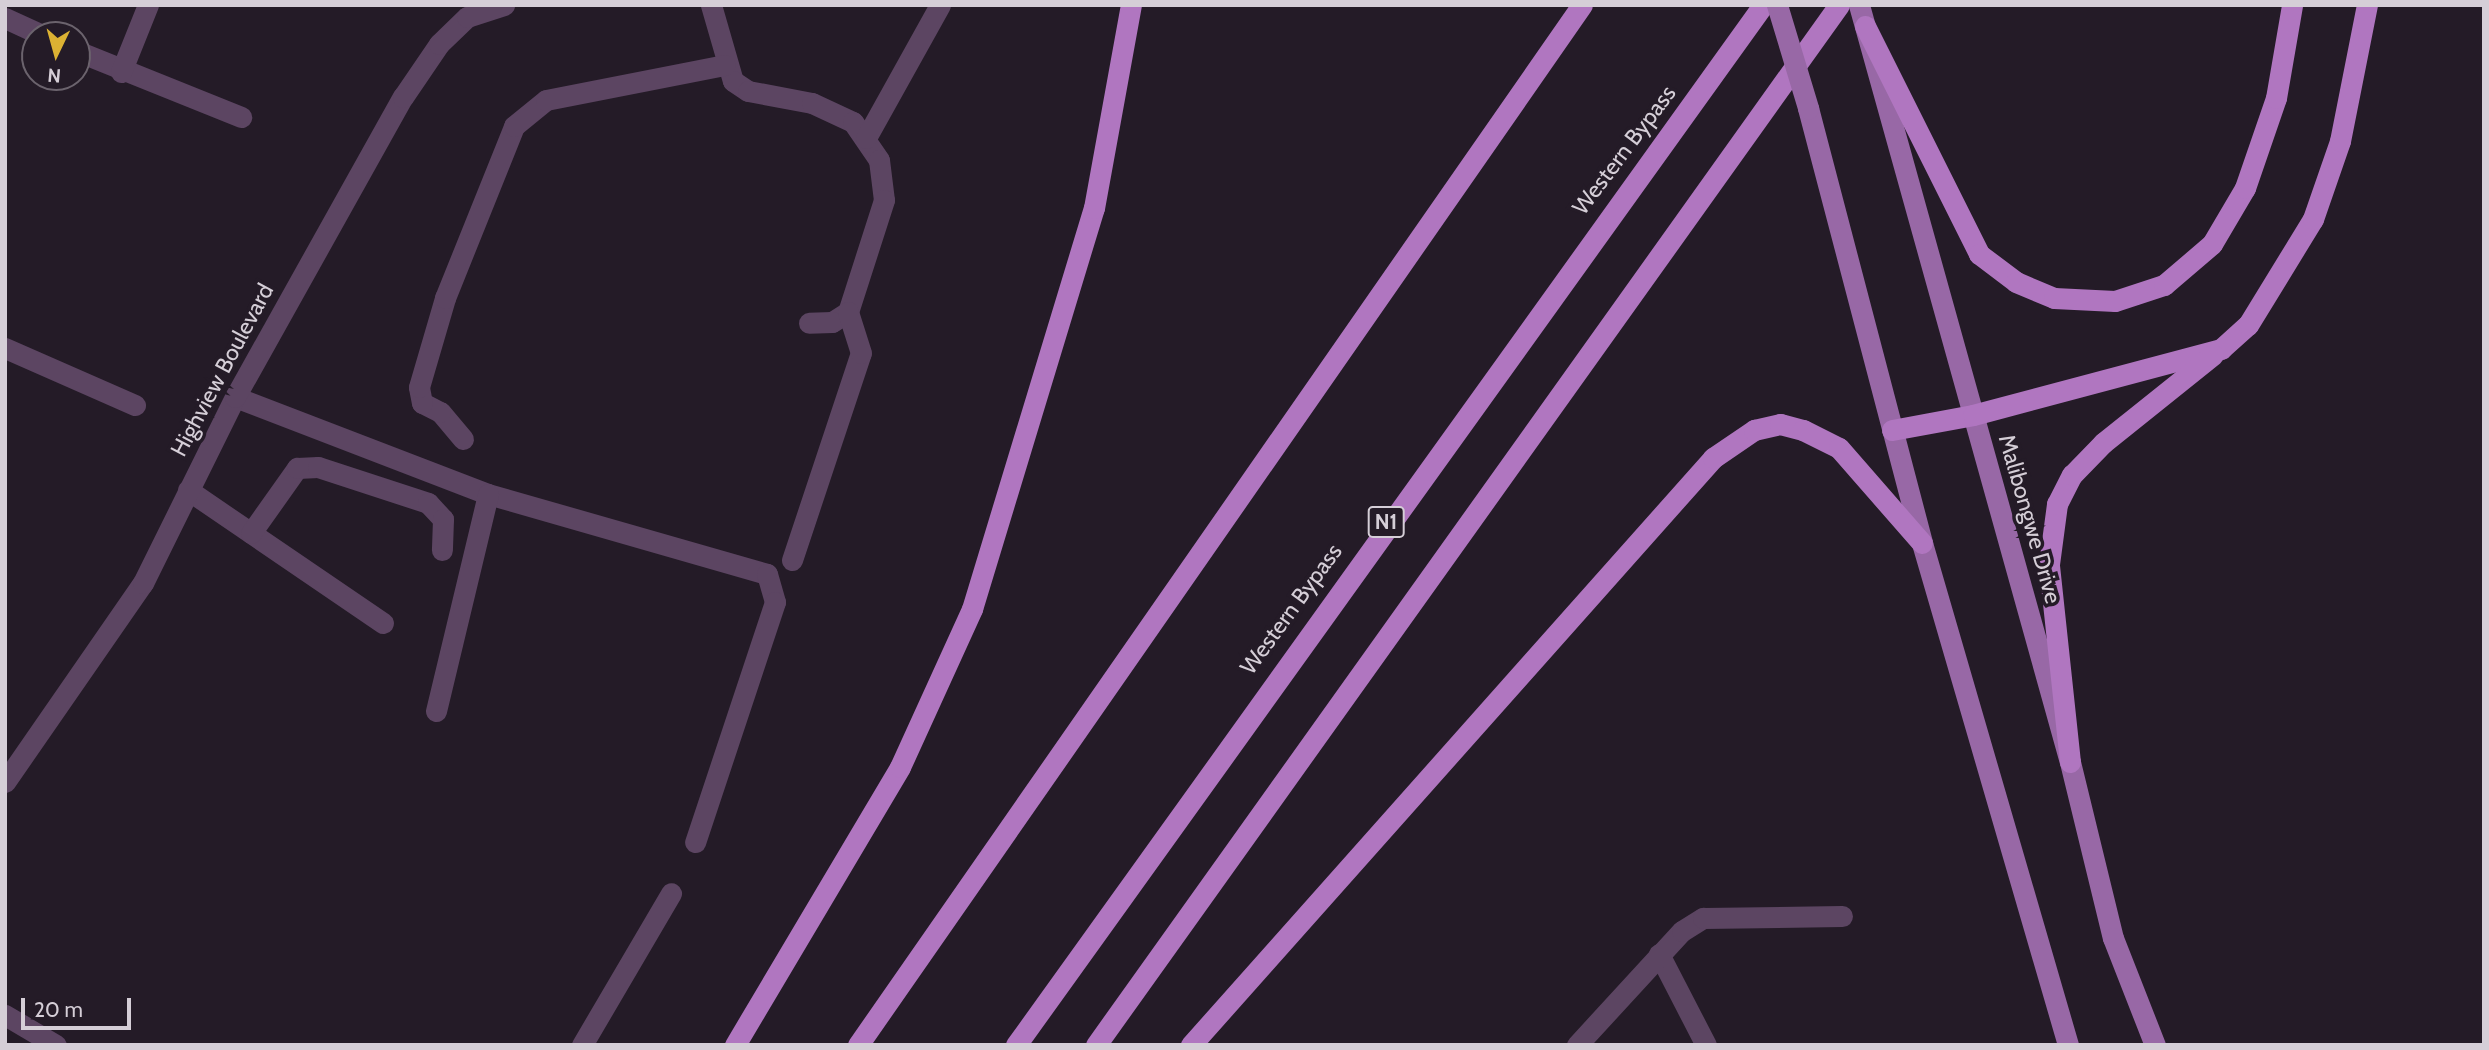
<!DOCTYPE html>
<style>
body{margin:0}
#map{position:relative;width:2489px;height:1050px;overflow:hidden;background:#241b27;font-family:Cabin,sans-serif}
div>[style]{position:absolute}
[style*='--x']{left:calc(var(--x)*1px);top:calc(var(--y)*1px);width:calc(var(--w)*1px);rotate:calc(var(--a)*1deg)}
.minor>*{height:21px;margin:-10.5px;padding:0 10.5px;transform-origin:10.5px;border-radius:10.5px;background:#5c4562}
.major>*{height:21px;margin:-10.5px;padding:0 10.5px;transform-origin:10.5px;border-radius:10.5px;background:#9868a6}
.highway>*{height:21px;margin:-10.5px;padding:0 10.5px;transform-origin:10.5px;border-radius:10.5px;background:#b076c0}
.major-bridge>*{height:21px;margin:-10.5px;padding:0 10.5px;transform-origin:10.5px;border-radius:10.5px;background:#9868a6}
span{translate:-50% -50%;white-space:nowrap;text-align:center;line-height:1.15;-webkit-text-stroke:7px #241b27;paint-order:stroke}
.shield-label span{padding:2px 5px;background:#241b27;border:2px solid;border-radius:5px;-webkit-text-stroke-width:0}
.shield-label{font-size:21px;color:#d5ced7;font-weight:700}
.street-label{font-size:23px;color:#d5ced7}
.frame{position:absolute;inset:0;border:7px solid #d5ced7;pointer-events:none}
.north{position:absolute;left:21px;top:21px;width:70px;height:70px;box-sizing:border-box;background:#241b27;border:2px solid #6b636d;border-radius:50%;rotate:185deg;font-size:19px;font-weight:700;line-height:28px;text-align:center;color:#d5ced7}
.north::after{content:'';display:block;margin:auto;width:24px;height:32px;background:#dcb233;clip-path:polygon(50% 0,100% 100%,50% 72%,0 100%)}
.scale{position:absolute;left:21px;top:998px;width:110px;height:32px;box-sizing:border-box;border:4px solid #d5ced7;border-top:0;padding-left:9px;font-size:21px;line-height:24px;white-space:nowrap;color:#d5ced7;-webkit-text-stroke:5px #241b27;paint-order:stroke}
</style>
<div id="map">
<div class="minor">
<div style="--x:711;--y:5;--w:79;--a:73.9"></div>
<div style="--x:733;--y:81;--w:18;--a:34"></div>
<div style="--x:748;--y:91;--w:65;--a:10.6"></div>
<div style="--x:812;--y:103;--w:45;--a:24.9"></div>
<div style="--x:853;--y:122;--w:46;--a:55.6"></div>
<div style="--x:879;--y:160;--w:40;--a:82.9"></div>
<div style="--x:884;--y:200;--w:118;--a:107.8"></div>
<div style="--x:848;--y:312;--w:19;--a:148"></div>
<div style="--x:832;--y:322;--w:23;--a:178"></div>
<div style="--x:5;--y:18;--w:41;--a:24.7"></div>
<div style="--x:77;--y:51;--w:177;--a:21.9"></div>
<div style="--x:121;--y:72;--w:72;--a:-68.1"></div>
<div style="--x:866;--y:138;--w:152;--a:-60.9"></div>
<div style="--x:5;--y:348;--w:142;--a:23.7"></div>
<div style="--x:235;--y:397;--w:271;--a:21"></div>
<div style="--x:488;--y:494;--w:290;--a:16"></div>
<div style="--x:767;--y:574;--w:29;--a:74"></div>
<div style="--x:775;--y:602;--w:253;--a:108.4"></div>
<div style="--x:463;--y:439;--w:35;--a:-130"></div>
<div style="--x:440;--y:412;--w:20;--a:-153"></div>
<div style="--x:422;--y:403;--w:16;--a:-101"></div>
<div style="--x:419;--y:387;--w:93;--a:-73.7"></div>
<div style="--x:445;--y:298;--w:185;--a:-68.1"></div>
<div style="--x:514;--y:126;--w:41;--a:-39.1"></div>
<div style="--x:546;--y:100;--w:182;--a:-11.1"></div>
<div style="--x:188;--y:490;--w:236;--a:34.3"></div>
<div style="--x:251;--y:533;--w:80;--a:-54.7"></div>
<div style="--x:297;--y:468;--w:21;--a:-3"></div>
<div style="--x:318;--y:467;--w:116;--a:18.1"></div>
<div style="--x:428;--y:503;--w:22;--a:47"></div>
<div style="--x:443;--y:519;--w:31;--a:92"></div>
<div style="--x:792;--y:560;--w:218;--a:-71.6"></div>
<div style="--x:861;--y:353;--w:43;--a:-107.6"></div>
<div style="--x:436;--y:711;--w:223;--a:-76.5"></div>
<div style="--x:5;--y:782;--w:242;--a:-55.3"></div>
<div style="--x:143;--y:583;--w:208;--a:-63.7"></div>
<div style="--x:235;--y:397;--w:344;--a:-60.8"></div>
<div style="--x:403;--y:97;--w:64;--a:-55.8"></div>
<div style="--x:439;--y:44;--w:39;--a:-44"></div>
<div style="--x:467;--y:17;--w:39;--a:-18"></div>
<div style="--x:1659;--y:954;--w:102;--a:62.7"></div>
<div style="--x:5;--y:1015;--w:59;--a:30.5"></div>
<div style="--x:582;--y:1045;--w:176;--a:-59.6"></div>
<div style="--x:1577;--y:1045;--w:155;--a:-47.4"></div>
<div style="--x:1682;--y:931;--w:25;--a:-32"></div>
<div style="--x:1703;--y:918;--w:139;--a:-0.8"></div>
</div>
<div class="major">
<div style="--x:1859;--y:5;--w:786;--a:74.43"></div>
<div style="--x:2070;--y:762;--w:181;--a:76.3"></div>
<div style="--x:2113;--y:938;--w:115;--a:68.6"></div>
<div style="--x:1808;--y:108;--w:450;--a:75.3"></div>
<div style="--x:1922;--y:543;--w:523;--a:73.78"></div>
</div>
<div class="highway">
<div style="--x:1865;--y:26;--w:255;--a:63.4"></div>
<div style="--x:1979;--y:254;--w:46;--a:37.1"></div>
<div style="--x:2016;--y:282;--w:41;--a:22.8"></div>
<div style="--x:2054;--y:298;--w:61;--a:2.8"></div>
<div style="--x:2115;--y:301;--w:52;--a:-18.1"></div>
<div style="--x:2164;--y:285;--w:63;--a:-40.5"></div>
<div style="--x:2212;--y:244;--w:65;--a:-59.5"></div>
<div style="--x:2245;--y:188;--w:95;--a:-71"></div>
<div style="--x:2276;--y:98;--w:94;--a:-80.2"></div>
<div style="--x:1892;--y:430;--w:82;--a:-10.5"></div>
<div style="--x:1973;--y:415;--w:257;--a:-14.9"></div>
<div style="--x:2221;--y:349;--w:36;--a:-42"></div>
<div style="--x:2248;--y:325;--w:124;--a:-58.5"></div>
<div style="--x:2313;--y:219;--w:83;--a:-70.9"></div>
<div style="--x:2340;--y:141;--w:139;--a:-78.8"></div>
<div style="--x:2070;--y:762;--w:199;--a:-96.1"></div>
<div style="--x:2049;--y:564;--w:61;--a:-82.4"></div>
<div style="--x:2057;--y:504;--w:33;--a:-63"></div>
<div style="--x:2072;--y:475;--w:45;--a:-45.9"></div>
<div style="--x:2103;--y:443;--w:141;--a:-38.7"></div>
<div style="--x:735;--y:1045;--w:323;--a:-59.3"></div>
<div style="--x:900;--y:767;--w:174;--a:-65.5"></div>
<div style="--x:972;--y:609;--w:419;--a:-73.1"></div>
<div style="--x:1094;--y:208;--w:206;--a:-79.7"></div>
<div style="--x:858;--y:1045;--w:1267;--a:-55.16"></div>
<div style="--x:1016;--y:1045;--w:1280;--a:-54.31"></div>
<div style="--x:1096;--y:1045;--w:1278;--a:-54.46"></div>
<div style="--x:1191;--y:1045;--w:786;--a:-48.35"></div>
<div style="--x:1713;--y:458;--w:50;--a:-34.3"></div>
<div style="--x:1754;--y:430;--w:27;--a:-13"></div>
<div style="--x:1780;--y:424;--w:24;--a:15"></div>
<div style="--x:1803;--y:430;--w:40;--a:26.6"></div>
<div style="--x:1839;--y:448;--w:126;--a:48.9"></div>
</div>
<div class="major-bridge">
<div style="--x:1777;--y:5;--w:108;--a:73.2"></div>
</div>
<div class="shield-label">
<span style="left:1386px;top:522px">N1</span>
</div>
<div class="street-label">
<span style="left:1624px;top:150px;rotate:-53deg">Western Bypass</span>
<span style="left:222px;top:370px;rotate:-62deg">Highview Boulevard</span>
<span style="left:2030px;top:519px;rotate:74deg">Malibongwe Drive</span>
<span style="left:1291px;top:609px;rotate:-54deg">Western Bypass</span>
</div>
<div class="frame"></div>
<div class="north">N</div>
<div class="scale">20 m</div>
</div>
